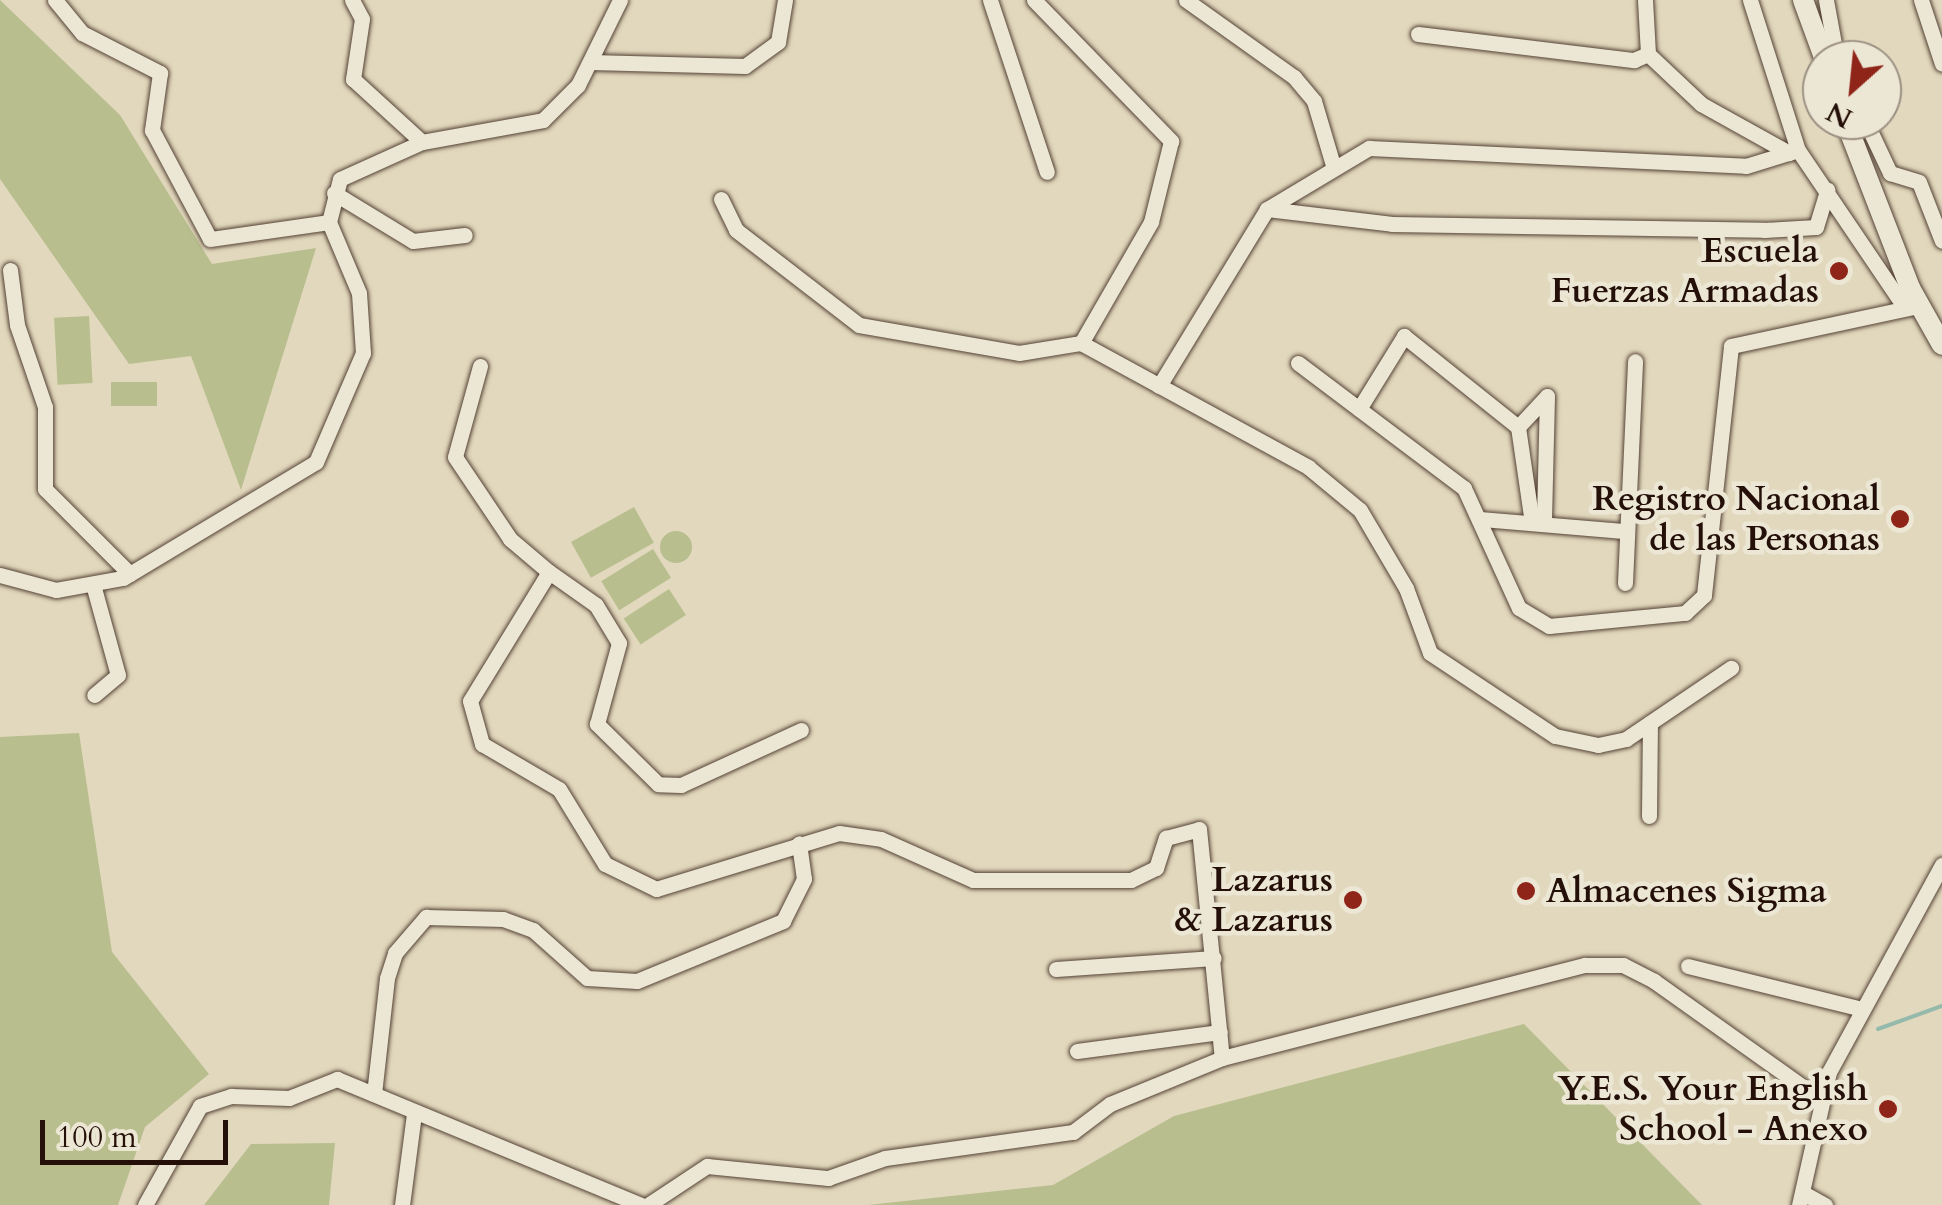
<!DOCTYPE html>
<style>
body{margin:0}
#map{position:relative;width:1942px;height:1205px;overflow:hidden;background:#e2d8bd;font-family:Cardo,serif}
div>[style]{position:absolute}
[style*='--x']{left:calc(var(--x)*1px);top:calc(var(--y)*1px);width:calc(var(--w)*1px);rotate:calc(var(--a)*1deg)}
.green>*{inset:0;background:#b8be8e;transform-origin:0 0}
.round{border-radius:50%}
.stream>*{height:4px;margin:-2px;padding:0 2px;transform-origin:2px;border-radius:2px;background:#95baac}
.roads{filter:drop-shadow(0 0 2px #544235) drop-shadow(0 0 2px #544235)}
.street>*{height:15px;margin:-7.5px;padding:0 7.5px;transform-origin:7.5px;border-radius:7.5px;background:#ece6d4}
.secondary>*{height:20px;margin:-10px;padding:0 10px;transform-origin:10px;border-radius:10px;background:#ece6d4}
.dots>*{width:28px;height:28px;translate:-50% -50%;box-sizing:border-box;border:5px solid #ece6d4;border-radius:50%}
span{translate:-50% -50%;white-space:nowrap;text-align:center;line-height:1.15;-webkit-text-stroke:9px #ece6d4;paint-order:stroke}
.poi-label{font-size:35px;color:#241008;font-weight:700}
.right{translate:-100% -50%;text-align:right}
.left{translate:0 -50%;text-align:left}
.north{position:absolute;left:1802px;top:40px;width:100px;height:100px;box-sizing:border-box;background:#ece6d4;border:2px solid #9c9082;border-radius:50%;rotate:207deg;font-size:28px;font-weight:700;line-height:40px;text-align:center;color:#241008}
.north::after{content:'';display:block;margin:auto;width:35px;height:45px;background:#8f2418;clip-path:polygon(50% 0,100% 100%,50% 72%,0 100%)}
.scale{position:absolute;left:40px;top:1120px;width:188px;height:45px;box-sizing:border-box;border:5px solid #241008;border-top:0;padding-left:12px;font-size:30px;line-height:35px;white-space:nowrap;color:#241008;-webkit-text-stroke:8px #ece6d4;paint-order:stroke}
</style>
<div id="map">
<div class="green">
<div style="clip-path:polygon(0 0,120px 115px,212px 264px,316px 248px,241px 490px,191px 356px,129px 364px,0 179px)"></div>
<div style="left:89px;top:316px;width:67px;height:35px;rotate:87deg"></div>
<div style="left:157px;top:382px;width:24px;height:46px;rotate:90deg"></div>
<div style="left:634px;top:507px;width:41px;height:72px;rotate:61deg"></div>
<div class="round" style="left:660px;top:531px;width:32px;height:32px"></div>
<div style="left:653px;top:549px;width:34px;height:61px;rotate:58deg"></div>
<div style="left:669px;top:589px;width:31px;height:54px;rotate:57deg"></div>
<div style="clip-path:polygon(79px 733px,112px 952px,209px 1074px,145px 1127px,118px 1205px,0 1205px,0 737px)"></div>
<div style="clip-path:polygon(1524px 1024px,1702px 1205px,868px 1205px,1053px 1185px,1174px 1116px)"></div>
<div style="clip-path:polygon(335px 1143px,329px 1205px,204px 1205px,251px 1144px)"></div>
</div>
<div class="stream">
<div style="--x:1878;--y:1029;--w:68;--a:-19.8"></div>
</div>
<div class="roads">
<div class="street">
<div style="--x:55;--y:0;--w:43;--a:50.7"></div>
<div style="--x:82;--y:33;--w:88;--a:27.1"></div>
<div style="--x:160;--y:73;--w:58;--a:98"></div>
<div style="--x:152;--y:130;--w:123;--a:62"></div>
<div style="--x:210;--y:239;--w:120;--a:-8.1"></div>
<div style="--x:352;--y:0;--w:21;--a:62"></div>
<div style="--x:362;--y:19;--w:61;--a:98.5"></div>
<div style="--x:353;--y:79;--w:93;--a:42.4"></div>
<div style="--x:990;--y:0;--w:181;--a:71.7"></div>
<div style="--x:1034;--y:0;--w:197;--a:45.8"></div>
<div style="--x:1171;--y:141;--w:83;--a:103.9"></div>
<div style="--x:1151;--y:222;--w:140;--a:120"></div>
<div style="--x:1186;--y:0;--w:133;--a:35.5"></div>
<div style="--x:1294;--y:77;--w:31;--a:50"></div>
<div style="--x:1314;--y:101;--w:67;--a:73.5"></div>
<div style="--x:1645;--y:0;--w:54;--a:86.8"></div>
<div style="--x:1648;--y:54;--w:73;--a:43.3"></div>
<div style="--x:1701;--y:104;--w:101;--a:29.1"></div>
<div style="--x:1750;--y:0;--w:157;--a:72.3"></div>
<div style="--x:1798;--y:150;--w:191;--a:55.9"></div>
<div style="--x:1826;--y:0;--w:61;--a:79.6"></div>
<div style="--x:1921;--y:0;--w:67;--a:71.8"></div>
<div style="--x:1418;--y:34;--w:218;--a:6.9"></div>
<div style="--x:1634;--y:60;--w:15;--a:-23"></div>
<div style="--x:590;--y:62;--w:155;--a:1.5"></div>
<div style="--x:745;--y:66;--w:41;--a:-36"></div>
<div style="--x:778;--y:42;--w:43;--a:-80.5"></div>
<div style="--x:1865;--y:120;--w:59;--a:64.7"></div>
<div style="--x:1890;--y:173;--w:30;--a:17"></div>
<div style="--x:1919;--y:182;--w:63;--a:68.7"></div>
<div style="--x:334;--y:193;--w:92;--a:31.3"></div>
<div style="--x:413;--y:241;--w:52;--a:-6.6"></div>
<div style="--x:721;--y:199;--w:34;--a:64"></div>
<div style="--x:736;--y:230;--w:155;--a:37.7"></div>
<div style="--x:859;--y:325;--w:162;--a:9.9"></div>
<div style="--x:1019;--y:353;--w:63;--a:-9.2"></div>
<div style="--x:1081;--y:343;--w:259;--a:28.6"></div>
<div style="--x:1308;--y:467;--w:67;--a:39.6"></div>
<div style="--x:1360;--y:510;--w:91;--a:59.5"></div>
<div style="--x:1406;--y:588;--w:69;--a:69.7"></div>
<div style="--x:1430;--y:653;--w:150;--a:33.6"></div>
<div style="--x:1555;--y:736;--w:44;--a:11.8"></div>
<div style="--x:1598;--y:745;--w:29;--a:-12"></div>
<div style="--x:1626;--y:739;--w:127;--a:-34.1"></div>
<div style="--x:1267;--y:209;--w:126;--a:6.8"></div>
<div style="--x:1392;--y:224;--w:372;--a:0.9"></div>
<div style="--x:1764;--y:230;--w:52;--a:-3.3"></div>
<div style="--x:1816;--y:227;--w:39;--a:-73"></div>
<div style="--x:10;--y:270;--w:55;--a:82.7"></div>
<div style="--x:17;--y:325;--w:87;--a:71.1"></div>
<div style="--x:45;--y:407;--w:82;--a:90"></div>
<div style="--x:45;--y:489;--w:120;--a:45"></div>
<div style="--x:1298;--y:363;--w:208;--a:37"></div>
<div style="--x:1464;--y:488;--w:132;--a:65.4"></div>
<div style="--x:1519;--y:608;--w:35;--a:31"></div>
<div style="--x:1549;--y:626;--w:137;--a:-5.5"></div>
<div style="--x:1685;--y:613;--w:26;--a:-43"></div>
<div style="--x:1704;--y:595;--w:250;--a:-83.8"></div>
<div style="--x:1731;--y:346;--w:190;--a:-12.1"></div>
<div style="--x:480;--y:366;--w:94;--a:105.4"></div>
<div style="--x:455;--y:457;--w:99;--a:56.1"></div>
<div style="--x:510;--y:539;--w:51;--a:40.2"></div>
<div style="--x:1159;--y:386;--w:207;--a:-58.6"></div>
<div style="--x:1267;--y:209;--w:119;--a:-30.9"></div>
<div style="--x:1369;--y:148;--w:377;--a:2.7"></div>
<div style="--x:1746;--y:166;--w:54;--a:-17.1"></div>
<div style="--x:1359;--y:409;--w:86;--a:-58.3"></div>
<div style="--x:1404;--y:336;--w:146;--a:38.6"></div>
<div style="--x:1518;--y:427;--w:97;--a:81.7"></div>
<div style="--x:1518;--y:427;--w:42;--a:-46.9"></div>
<div style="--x:1547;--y:396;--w:126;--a:91.4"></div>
<div style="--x:1481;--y:519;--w:144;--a:4.8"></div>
<div style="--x:0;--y:575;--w:58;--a:15"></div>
<div style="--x:56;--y:590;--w:68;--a:-10.2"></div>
<div style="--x:123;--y:578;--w:225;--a:-31"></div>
<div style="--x:316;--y:462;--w:119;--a:-66.7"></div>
<div style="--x:363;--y:353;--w:60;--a:-93.8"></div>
<div style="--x:359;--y:293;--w:77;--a:-112.9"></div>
<div style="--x:329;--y:222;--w:44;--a:-75.7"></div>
<div style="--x:340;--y:179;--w:90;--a:-24.3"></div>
<div style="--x:422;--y:142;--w:123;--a:-10.3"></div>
<div style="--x:543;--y:120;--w:49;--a:-45"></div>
<div style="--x:578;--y:85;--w:95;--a:-63.7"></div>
<div style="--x:1625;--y:583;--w:222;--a:-87.4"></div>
<div style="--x:94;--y:588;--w:90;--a:74.6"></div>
<div style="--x:118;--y:675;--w:31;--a:140"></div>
<div style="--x:801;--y:730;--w:132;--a:155.4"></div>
<div style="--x:681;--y:785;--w:23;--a:-178"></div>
<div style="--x:658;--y:784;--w:86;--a:-135.5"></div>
<div style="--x:597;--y:724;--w:84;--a:-74.8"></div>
<div style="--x:619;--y:643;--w:44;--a:-121.2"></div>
<div style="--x:596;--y:605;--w:57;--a:-144.9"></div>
<div style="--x:549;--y:572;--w:151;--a:121.5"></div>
<div style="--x:470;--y:701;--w:45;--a:74.4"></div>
<div style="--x:482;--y:744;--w:89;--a:30.3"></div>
<div style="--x:559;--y:789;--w:88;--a:58.5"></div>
<div style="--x:605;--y:864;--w:57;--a:26.1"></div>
<div style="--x:656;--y:889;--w:191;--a:-17"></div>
<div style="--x:839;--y:833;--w:42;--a:8.1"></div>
<div style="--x:881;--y:839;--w:101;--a:24"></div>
<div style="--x:973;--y:880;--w:158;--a:0"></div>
<div style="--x:1131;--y:880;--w:28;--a:-26"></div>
<div style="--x:1156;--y:868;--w:32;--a:-72"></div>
<div style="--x:1166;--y:838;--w:34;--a:-15"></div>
<div style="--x:1199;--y:829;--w:230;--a:84.3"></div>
<div style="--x:1649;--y:816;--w:93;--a:-89.4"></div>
<div style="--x:1688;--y:966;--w:175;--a:13.9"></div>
<div style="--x:1056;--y:969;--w:158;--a:-4"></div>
<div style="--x:1077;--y:1051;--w:144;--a:-7.6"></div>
<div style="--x:374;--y:1094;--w:117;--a:-83.6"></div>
<div style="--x:387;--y:978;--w:26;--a:-72"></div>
<div style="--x:395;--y:953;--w:48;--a:-49.3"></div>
<div style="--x:426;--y:917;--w:77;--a:1.5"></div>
<div style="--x:503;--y:919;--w:32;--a:20"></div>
<div style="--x:533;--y:930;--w:72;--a:41.6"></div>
<div style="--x:587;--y:978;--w:50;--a:3.4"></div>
<div style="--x:637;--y:981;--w:158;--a:-22.3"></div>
<div style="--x:783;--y:921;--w:47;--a:-63.4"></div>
<div style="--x:804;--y:879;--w:36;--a:-98"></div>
<div style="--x:1805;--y:1194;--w:23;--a:29"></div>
<div style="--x:145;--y:1205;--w:113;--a:-60.9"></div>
<div style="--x:200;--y:1106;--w:33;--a:-18"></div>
<div style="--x:231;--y:1096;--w:58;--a:2"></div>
<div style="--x:289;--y:1098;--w:52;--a:-21.6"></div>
<div style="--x:337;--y:1079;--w:329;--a:22.5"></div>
<div style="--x:402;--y:1205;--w:92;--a:-82.5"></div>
<div style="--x:648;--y:1205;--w:71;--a:-33.5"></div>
<div style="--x:707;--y:1166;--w:122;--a:5.7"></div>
<div style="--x:828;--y:1178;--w:60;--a:-19.3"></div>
<div style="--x:885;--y:1158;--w:190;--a:-7.9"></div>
<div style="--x:1073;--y:1132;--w:46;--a:-37.1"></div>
<div style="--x:1110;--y:1104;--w:121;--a:-22.3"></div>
<div style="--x:1222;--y:1058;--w:375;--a:-14.4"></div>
<div style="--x:1585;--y:965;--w:38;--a:0"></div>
<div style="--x:1623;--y:965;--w:35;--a:27"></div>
<div style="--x:1654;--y:981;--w:204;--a:35.4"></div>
<div style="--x:1799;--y:1205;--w:136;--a:-77.3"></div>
<div style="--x:1829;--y:1072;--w:236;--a:-61.4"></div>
</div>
<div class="secondary">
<div style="--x:1803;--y:0;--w:64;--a:69.9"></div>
<div style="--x:1845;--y:120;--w:180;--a:68.8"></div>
<div style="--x:1910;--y:288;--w:65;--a:60.7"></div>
</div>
</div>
<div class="dots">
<div style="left:1839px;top:271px;background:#8f2418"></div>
<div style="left:1900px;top:519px;background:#8f2418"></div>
<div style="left:1526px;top:891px;background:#8f2418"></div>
<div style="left:1353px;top:900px;background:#8f2418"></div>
<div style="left:1888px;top:1109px;background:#8f2418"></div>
</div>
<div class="poi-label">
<span class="right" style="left:1819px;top:271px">Escuela<br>Fuerzas Armadas</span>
<span class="right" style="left:1880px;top:519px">Registro Nacional<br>de las Personas</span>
<span class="right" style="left:1333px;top:900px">Lazarus<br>&amp; Lazarus</span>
<span class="left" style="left:1546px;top:891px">Almacenes Sigma</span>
<span class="right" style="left:1868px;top:1109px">Y.E.S. Your English<br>School - Anexo</span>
</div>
<div class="north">N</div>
<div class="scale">100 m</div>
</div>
